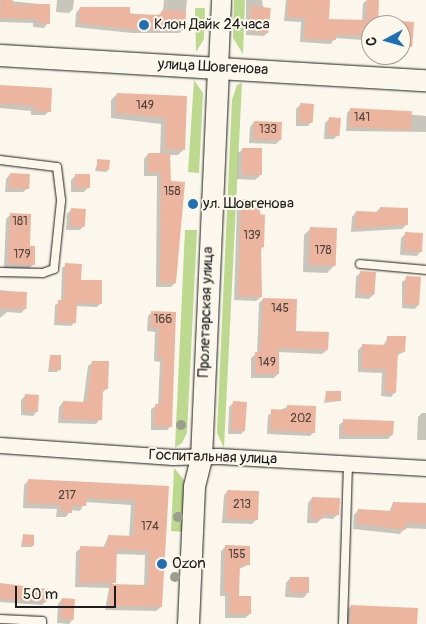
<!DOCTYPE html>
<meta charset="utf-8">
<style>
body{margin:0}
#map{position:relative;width:426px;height:624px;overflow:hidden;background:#fbf7ec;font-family:Pangolin,sans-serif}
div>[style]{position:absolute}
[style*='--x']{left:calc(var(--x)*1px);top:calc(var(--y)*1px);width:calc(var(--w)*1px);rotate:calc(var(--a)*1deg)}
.green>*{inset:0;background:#bdd990}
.shadow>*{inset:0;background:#0003}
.building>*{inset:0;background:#ebb59f;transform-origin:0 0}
.roads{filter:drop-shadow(0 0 1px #1c1c1c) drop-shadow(0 0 1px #1c1c1c)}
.service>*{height:8px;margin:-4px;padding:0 4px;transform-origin:4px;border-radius:4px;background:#fbf7ec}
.minor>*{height:15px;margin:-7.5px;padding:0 7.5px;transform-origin:7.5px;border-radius:7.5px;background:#fbf7ec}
.tertiary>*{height:19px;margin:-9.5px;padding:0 9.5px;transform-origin:9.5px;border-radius:9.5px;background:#fbf7ec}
.secondary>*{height:21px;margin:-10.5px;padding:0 10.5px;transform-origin:10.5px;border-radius:10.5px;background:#fbf7ec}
.trees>*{width:10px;height:10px;margin:-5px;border-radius:50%;background:#9b9e8d}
.dots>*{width:14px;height:14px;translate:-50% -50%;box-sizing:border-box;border:2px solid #fbf7ec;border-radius:50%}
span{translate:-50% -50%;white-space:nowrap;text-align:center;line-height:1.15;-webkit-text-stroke:4px #fbf7ec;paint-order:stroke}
.number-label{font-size:12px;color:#50423d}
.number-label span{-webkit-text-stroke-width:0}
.poi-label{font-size:15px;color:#1c1c1c}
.left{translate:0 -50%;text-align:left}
.street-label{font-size:15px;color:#1c1c1c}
.north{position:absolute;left:361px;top:15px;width:50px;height:50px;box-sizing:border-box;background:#fbf7ec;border:1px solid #a29f99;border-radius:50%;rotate:264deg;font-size:14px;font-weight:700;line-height:20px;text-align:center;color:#1c1c1c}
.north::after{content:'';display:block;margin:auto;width:18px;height:22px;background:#1f6fb2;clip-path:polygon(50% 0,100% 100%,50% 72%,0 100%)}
.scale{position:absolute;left:15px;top:586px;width:101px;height:22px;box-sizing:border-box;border:2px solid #1c1c1c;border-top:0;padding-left:6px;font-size:15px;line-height:18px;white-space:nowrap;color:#1c1c1c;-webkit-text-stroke:4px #fbf7ec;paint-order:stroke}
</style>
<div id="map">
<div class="green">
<div style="clip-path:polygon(234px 0,245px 0,243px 54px,233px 38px)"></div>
<div style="clip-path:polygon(195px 8px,205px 8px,204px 39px,196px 52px)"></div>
<div style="clip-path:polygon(194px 80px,203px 93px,199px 173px,188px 172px)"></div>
<div style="clip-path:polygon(242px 83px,224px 448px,217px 433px,232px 100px,237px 85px)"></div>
<div style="clip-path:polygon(185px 230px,197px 230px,187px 433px,182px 443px,175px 448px)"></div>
<div style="clip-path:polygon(174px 468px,184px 480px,183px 532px,171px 531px)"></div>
</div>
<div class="shadow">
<div style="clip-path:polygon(0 0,49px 5px,48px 23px,44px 28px,33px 27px,33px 23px,0 22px)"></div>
<div style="clip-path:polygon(57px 0,74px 0,73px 9px,69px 13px,56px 12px)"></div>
<div style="clip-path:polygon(164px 0,187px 0,184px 29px,179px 33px,132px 33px,75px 27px,76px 13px,80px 8px,157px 16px,163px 11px)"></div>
<div style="clip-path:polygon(246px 0,262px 0,268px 32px,264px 36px,246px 35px)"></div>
<div style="clip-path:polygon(286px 0,329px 0,328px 20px,362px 22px,363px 3px,367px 0,378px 0,377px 17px,383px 17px,383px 22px,412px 23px,411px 46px,407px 50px,401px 49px,401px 25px,371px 25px,371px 46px,362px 46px,362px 40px,335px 38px,331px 44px,300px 42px,301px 22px,284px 21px)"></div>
<div style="clip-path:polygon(0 87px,49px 111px,45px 115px,31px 115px,31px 111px,0 108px)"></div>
<div style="clip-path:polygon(117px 94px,186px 97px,184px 149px,178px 155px,169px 155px,175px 283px,171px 287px,156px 287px,157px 176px,144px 176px,144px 159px,148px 154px,160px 154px,161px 124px,111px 118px,111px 100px)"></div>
<div style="clip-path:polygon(301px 104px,312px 121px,308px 126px,296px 126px,296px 109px)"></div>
<div style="clip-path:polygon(351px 109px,426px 116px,426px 132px,346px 131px,347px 113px)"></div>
<div style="clip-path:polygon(329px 119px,339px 134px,334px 139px,324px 139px,325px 123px)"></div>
<div style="clip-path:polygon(254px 122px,281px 139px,276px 144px,249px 143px,250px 127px)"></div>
<div style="clip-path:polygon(243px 149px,260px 176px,255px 180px,237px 179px,238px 153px)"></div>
<div style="clip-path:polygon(98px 160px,108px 170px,106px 172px,95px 171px)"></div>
<div style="clip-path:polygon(10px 174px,28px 188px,23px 192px,5px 192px,6px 179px)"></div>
<div style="clip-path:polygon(76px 175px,88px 188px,84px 192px,71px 192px,71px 180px)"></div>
<div style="clip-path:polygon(242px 200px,263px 247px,260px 250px,261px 297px,256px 301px,234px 300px,237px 205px)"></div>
<div style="clip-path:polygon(380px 208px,406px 225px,402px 229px,351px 232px,352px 217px,356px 212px,375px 213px)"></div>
<div style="clip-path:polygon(71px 210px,84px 226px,80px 230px,66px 230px,67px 214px)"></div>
<div style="clip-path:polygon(11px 214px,28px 247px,33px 264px,29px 269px,4px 268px,6px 219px)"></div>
<div style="clip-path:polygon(311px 228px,334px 266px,327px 273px,303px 272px,304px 235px)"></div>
<div style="clip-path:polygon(405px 234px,421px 251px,417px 256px,400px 255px,401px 238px)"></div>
<div style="clip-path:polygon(66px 265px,101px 303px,97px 307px,75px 306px,75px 322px,71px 326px,54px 325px,55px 305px,61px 302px,62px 268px)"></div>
<div style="clip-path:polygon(361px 272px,374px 294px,369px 299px,355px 298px,356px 277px)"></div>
<div style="clip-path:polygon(407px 278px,419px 304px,415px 309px,402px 308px,402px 282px)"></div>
<div style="clip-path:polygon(0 290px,26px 293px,25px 309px,21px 313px,7px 312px,0 318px)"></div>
<div style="clip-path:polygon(263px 299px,295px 332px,327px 350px,322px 354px,278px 352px,278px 374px,274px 378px,251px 378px,251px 358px,257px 353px,259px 303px)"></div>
<div style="clip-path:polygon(152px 312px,175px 313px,171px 426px,167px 430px,151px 430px,151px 409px,158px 405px,160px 362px,154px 361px,155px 332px,147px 331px,148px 316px)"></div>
<div style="clip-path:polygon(388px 337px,404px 352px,396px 356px,395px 392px,391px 397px,381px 396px,382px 373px,358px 372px,358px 350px,363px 345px,383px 346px)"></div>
<div style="clip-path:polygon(50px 356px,59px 370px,57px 372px,48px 372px)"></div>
<div style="clip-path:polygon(93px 362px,107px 388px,102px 393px,100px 419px,96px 424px,58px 423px,59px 407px,63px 402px,83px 403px,88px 366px)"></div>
<div style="clip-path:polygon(326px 392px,339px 401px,324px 403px)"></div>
<div style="clip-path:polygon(26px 395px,37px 411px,33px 416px,21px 415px,21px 400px)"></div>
<div style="clip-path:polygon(234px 402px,245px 430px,241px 434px,228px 434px,229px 407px)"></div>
<div style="clip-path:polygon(287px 407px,314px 432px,310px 436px,267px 434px,268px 415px)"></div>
<div style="clip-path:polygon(422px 413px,426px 413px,426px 440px,417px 440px,418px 417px)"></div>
<div style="clip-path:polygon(344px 421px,392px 435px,388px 439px,339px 439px,339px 425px)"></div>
<div style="clip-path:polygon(evenodd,29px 480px,168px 487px,161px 607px,156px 611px,105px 610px,109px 588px,75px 587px,76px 552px,81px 548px,103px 548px,108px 537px,129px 538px,131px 505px,85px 502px,80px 511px,71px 510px,66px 517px,56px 517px,57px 509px,23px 508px,24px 485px,29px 480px,115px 554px,145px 555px,144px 586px,112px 586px,115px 554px)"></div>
<div style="clip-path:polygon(228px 491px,256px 520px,252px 524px,222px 523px,224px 495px)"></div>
<div style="clip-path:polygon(312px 498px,338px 514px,333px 519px,322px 518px,317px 523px,307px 523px,308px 503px)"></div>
<div style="clip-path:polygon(393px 503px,426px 503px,426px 529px,405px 528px,400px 534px,353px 529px,354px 515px,358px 510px,389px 512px)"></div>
<div style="clip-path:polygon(23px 535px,33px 545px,31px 547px,21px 547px)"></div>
<div style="clip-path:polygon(226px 546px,248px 565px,239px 569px,238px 597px,250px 614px,245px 618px,225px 618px,225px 596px,220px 596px,221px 551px)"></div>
<div style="clip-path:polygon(290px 578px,307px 594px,303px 598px,285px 597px,286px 583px)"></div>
<div style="clip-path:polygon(0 585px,46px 601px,42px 605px,0 602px)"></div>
<div style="clip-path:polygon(62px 599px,73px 619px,69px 624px,57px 623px,58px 604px)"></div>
<div style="clip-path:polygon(351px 606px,416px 624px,342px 624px,342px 615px)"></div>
</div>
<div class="building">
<div style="clip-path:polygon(1px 0,13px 0,13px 5px,50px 4px,50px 24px,37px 23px,37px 19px,0 18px)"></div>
<div style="clip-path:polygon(288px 0,330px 0,329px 19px,366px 20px,367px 0,379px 0,378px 25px,371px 25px,371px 36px,336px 35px,336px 40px,304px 39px,305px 18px,287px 17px)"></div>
<div style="left:251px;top:6px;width:20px;height:25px;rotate:6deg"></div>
<div style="clip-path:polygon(80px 7px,130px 7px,130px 14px,161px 15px,162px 10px,186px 11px,185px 29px,137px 30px,79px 23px)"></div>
<div style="left:401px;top:21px;width:13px;height:25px;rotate:4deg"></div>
<div style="clip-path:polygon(0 85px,52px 88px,51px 112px,35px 111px,35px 107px,24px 105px,0 104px)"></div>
<div style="clip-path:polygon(117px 93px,187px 96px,185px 150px,165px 149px,166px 118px,116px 113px)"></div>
<div style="left:300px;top:103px;width:14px;height:19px;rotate:4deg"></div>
<div style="left:350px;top:108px;width:62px;height:19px;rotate:3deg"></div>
<div style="left:329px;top:117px;width:12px;height:18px;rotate:5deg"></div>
<div style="left:254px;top:121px;width:28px;height:18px;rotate:2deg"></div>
<div style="left:242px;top:148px;width:20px;height:27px"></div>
<div style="clip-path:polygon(148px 153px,170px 153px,171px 181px,185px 182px,176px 283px,160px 283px,161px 173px,148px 172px)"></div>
<div style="clip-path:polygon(97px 159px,110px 160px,109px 170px,97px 170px)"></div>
<div style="left:10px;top:173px;width:20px;height:15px;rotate:3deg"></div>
<div style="left:75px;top:174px;width:15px;height:14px"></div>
<div style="clip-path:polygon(241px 199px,260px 200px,260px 214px,265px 215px,264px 247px,261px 247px,262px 297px,238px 296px)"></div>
<div style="clip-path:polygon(380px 207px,408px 208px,408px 225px,355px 228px,356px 211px,380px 212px)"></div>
<div style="left:71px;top:208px;width:15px;height:18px;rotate:4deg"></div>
<div style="clip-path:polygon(10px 213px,31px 214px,30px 246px,35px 246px,35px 265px,8px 264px)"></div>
<div style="left:310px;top:227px;width:27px;height:38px;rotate:2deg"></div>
<div style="left:405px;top:232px;width:18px;height:19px;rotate:3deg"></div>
<div style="clip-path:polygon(65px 263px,82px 264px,81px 280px,102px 280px,102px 304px,77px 303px,76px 323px,57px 322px,58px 300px,64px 300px)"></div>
<div style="left:360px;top:271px;width:16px;height:23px;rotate:4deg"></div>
<div style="left:406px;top:276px;width:15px;height:28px;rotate:4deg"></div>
<div style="left:0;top:291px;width:27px;height:17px;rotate:2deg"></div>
<div style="clip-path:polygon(263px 298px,297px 299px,296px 331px,329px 332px,328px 350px,279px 348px,279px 374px,255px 374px,255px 352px,260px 352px)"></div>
<div style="clip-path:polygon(151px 311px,176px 312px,172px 427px,154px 426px,155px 404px,161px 404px,163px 358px,158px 358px,159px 328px,151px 328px)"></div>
<div style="clip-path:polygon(387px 336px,406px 336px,405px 352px,398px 352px,396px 393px,385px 392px,386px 369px,362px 369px,362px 344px,387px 345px)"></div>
<div style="left:50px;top:355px;width:11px;height:15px"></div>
<div style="clip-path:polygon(92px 361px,109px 361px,108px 389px,103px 389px,102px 420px,62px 419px,63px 401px,87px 402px)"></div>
<div style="left:326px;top:391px;width:15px;height:10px"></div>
<div style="left:25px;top:394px;width:14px;height:17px;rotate:4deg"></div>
<div style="left:233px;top:401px;width:14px;height:29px;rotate:4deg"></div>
<div style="clip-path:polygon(287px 405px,316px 406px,315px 433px,270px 430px,271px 409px,287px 410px)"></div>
<div style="clip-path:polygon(343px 419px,394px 421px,393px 435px,343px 435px)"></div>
<div style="clip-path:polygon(28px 479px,169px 486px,162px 607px,109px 606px,110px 584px,148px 585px,149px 551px,117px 549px,116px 583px,79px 583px,80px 546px,107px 547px,108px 535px,134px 536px,135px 500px,87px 498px,86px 506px,72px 506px,72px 513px,61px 512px,61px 505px,27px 503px)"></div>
<div style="left:227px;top:490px;width:32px;height:29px;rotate:2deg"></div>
<div style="clip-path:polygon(312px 497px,340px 498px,339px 515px,323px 514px,323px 519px,311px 519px)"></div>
<div style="clip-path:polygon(393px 502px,426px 503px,426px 524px,406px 523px,406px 530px,357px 524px,358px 509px,392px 511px)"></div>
<div style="clip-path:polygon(23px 534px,34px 535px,34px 546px,23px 545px)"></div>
<div style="clip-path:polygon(225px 545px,250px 546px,250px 565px,240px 565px,239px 596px,251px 596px,251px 614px,229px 614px,229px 592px,224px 592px)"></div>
<div style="left:290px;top:577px;width:19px;height:16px"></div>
<div style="clip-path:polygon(0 583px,48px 589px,47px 602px,0 599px)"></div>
<div style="left:62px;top:598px;width:13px;height:21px;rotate:4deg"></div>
<div style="clip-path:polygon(351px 605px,418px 608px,417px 624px,350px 624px)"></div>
</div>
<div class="roads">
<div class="service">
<div style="--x:0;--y:160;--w:57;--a:7"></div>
<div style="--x:57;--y:167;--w:34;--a:83"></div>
<div style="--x:61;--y:201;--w:68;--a:95.9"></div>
<div style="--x:54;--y:269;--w:12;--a:160"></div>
<div style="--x:43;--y:273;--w:43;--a:-178.7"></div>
<div style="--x:360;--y:264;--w:66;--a:5.2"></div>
<div style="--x:0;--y:619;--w:42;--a:2.7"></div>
<div style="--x:42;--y:621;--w:3;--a:90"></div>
<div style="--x:343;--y:624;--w:161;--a:-88.2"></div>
</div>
<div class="minor">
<div style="--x:0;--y:445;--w:173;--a:4"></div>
<div style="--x:173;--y:457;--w:46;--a:-1.2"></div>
<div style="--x:219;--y:456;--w:207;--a:3.3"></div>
</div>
<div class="tertiary">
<div style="--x:218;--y:67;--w:67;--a:-87.4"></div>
</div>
<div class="secondary">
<div style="--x:0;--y:55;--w:427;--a:3.4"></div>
<div style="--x:188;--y:624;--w:138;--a:-87.5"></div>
<div style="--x:194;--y:486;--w:29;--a:-76"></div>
<div style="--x:201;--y:458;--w:391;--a:-87.5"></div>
</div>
</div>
<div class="trees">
<div style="left:181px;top:425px"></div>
<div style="left:178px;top:517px"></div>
<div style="left:175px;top:577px"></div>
</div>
<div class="dots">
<div style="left:144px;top:25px;background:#1f6fb2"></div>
<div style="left:193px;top:204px;background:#1f6fb2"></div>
<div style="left:162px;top:564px;background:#1f6fb2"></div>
</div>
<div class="number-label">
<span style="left:145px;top:106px">149</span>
<span style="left:362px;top:118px">141</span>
<span style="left:268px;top:130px">133</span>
<span style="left:172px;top:192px">158</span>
<span style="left:20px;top:222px">181</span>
<span style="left:252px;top:236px">139</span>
<span style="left:323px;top:251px">178</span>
<span style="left:22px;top:255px">179</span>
<span style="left:280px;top:309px">145</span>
<span style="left:163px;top:320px">166</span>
<span style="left:267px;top:363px">149</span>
<span style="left:301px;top:419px">202</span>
<span style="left:67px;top:496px">217</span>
<span style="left:242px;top:505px">213</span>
<span style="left:150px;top:527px">174</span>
<span style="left:237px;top:555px">155</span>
</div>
<div class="poi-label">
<span class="left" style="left:154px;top:25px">Клон Дайк 24часа</span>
<span class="left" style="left:203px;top:204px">ул. Шовгенова</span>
<span class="left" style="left:172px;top:564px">Ozon</span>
</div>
<div class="street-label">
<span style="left:213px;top:67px;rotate:3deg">улица Шовгенова</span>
<span style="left:206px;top:312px;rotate:-88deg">Пролетарская улица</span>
<span style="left:213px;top:457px;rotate:2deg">Госпитальная улица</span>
</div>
<div class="north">С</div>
<div class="scale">50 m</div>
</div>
